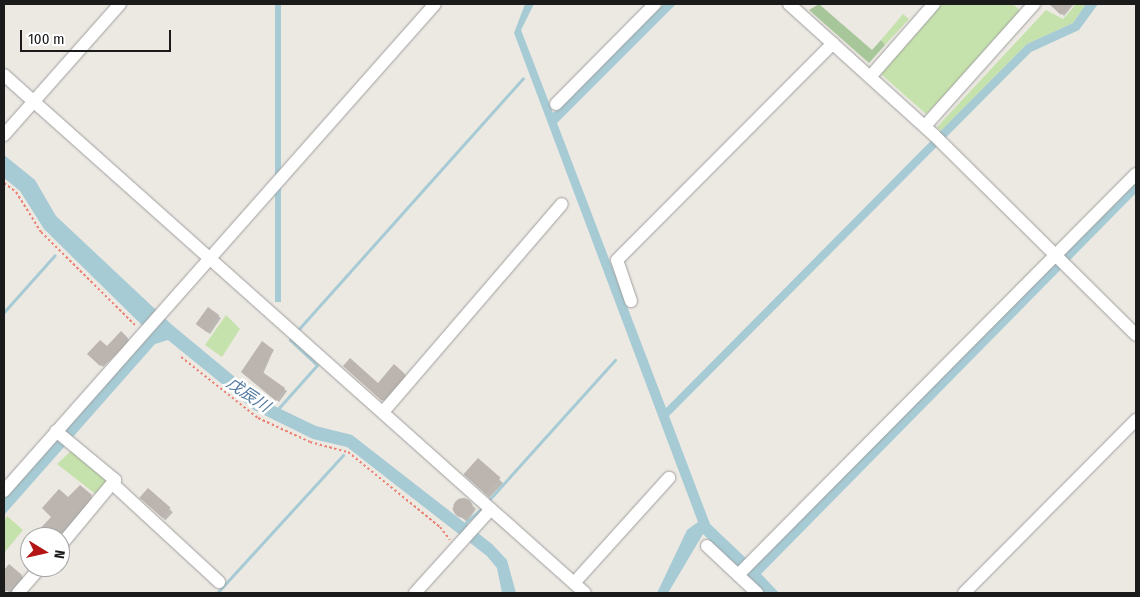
<!DOCTYPE html>
<meta charset="utf-8">
<style>
body{margin:0}
#map{position:relative;width:1140px;height:597px;overflow:hidden;background:#ece8e2;font-family:"Fira Sans Condensed","Noto Sans JP",sans-serif}
div>[style]{position:absolute}
[style*='--x']{left:calc(var(--x)*1px);top:calc(var(--y)*1px);width:calc(var(--w)*1px);rotate:calc(var(--a)*1deg)}
.grass>*{inset:0;background:#c6e2ac}
.forest>*{inset:0;background:#a7c79a}
.water>*{inset:0;background:#a6cbd5;transform-origin:0 0}
.shadow>*{inset:0;background:#0003;transform-origin:0 0}
.stream>*{height:3px;margin:-1.5px;padding:0 1.5px;transform-origin:1.5px;border-radius:1.5px;background:#a6cbd5}
.building>*{inset:0;background:#bcb4af;transform-origin:0 0}
.round{border-radius:50%}
.path>*{height:2px;margin-top:-1px;transform-origin:0;background:repeating-linear-gradient(90deg,#eb8073 0 2.5px,transparent 0 5px)}
.roads{filter:drop-shadow(0 0 1px #9f9f9f) drop-shadow(0 0 1px #9f9f9f)}
.minor>*{height:12px;margin:-6px;padding:0 6px;transform-origin:6px;border-radius:6px;background:#fff}
span{translate:-50% -50%;white-space:nowrap;text-align:center;line-height:1.15;-webkit-text-stroke:5px #fff;paint-order:stroke}
.water-label{font-size:16px;color:#5279a0;font-style:italic}
.frame{position:absolute;inset:0;border:5px solid #1b1b1b;pointer-events:none}
.north{position:absolute;left:20px;top:527px;width:50px;height:50px;box-sizing:border-box;background:#fff;border:1px solid #a4a4a4;border-radius:50%;rotate:99deg;font-size:14px;font-weight:700;line-height:20px;text-align:center;color:#1b1b1b}
.north::after{content:'';display:block;margin:auto;width:18px;height:22px;background:#b31414;clip-path:polygon(50% 0,100% 100%,50% 72%,0 100%)}
.scale{position:absolute;left:20px;top:30px;width:151px;height:22px;box-sizing:border-box;border:2px solid #1b1b1b;border-top:0;padding-left:6px;font-size:15px;line-height:18px;white-space:nowrap;color:#1b1b1b;-webkit-text-stroke:4px #fff;paint-order:stroke}
</style>
<div id="map">
<div class="grass">
<div style="clip-path:polygon(942px 4px,1013px 4px,1023px 13px,926px 114px,881px 74px)"></div>
<div style="clip-path:polygon(1076px 4px,1086px 4px,1073px 23px,1027px 44px,941px 131px,937px 127px,1046px 10px,1063px 19px)"></div>
<div style="clip-path:polygon(903px 14px,909px 19px,885px 45px,881px 40px)"></div>
<div style="clip-path:polygon(226px 315px,240px 329px,222px 357px,205px 345px)"></div>
<div style="clip-path:polygon(73px 449px,110px 482px,98px 496px,57px 464px)"></div>
<div style="clip-path:polygon(7px 516px,23px 530px,4px 553px,4px 521px)"></div>
</div>
<div class="forest">
<div style="clip-path:polygon(819px 4px,872px 50px,881px 40px,885px 45px,869px 63px,809px 10px)"></div>
</div>
<div class="water">
<div style="left:275px;top:4px;width:6px;height:298px"></div>
<div style="clip-path:polygon(525px 4px,534px 4px,521px 30px,553px 113px,664px 4px,676px 4px,557px 123px,666px 408px,1027px 44px,1073px 23px,1086px 4px,1098px 4px,1079px 30px,1031px 52px,669px 416px,710px 524px,753px 565px,1136px 180px,1136px 193px,761px 574px,779px 593px,764px 593px,703px 534px,668px 593px,657px 593px,687px 530px,698px 522px,514px 33px)"></div>
<div style="clip-path:polygon(4px 155px,35px 180px,56px 216px,171px 324px,264px 401px,316px 426px,352px 435px,492px 544px,507px 560px,516px 593px,502px 593px,497px 568px,487px 556px,347px 447px,313px 439px,254px 410px,168px 340px,155px 344px,4px 515px,4px 496px,150px 333px,44px 229px,20px 191px,4px 178px)"></div>
</div>
<div class="shadow">
<div style="clip-path:polygon(1053px 4px,1074px 4px,1064px 16px)"></div>
<div style="clip-path:polygon(208px 309px,221px 318px,210px 334px,199px 326px)"></div>
<div style="clip-path:polygon(121px 333px,130px 341px,103px 367px,89px 354px,107px 348px)"></div>
<div style="clip-path:polygon(273px 351px,263px 374px,287px 391px,279px 402px,244px 374px)"></div>
<div style="clip-path:polygon(344px 366px,378px 384px,395px 366px,407px 377px,385px 402px)"></div>
<div style="left:478px;top:459px;width:35px;height:20px;rotate:44deg"></div>
<div style="clip-path:polygon(80px 487px,94px 499px,60px 537px,46px 537px)"></div>
<div style="left:148px;top:489px;width:34px;height:11px;rotate:43deg"></div>
<div style="clip-path:polygon(464px 498px,476px 509px,467px 522px,452px 509px)"></div>
<div style="clip-path:polygon(9px 565px,24px 578px,11px 593px,4px 589px,4px 572px)"></div>
</div>
<div class="stream">
<div style="--x:4;--y:312;--w:76;--a:-48.2"></div>
<div style="--x:297;--y:331;--w:339;--a:-48.2"></div>
<div style="--x:277;--y:410;--w:60;--a:-48.4"></div>
<div style="--x:317;--y:365;--w:37;--a:-137"></div>
<div style="--x:290;--y:340;--w:5;--a:-53"></div>
<div style="--x:488;--y:501;--w:190;--a:-48"></div>
<div style="--x:463;--y:525;--w:28;--a:-42"></div>
<div style="--x:217;--y:593;--w:187;--a:-47.6"></div>
</div>
<div class="building">
<div style="clip-path:polygon(1049px 4px,1071px 4px,1061px 15px)"></div>
<div style="left:208px;top:307px;width:14px;height:21px;rotate:36deg"></div>
<div style="clip-path:polygon(121px 331px,128px 338px,110px 359px,100px 366px,87px 354px,100px 340px,107px 346px)"></div>
<div style="clip-path:polygon(262px 341px,274px 350px,261px 371px,285px 388px,276px 401px,241px 372px)"></div>
<div style="clip-path:polygon(350px 358px,378px 383px,394px 364px,405px 374px,382px 401px,343px 366px)"></div>
<div style="left:478px;top:458px;width:30px;height:22px;rotate:41deg"></div>
<div style="clip-path:polygon(80px 485px,92px 495px,56px 537px,44px 537px,38px 531px,51px 517px,42px 508px,59px 489px,68px 497px)"></div>
<div style="left:148px;top:488px;width:30px;height:13px;rotate:41deg"></div>
<div class="round" style="left:453px;top:498px;width:20px;height:20px"></div>
<div style="clip-path:polygon(9px 564px,22px 575px,4px 593px,4px 570px)"></div>
</div>
<div class="path">
<div style="--x:4;--y:183;--w:15;--a:37"></div>
<div style="--x:16;--y:192;--w:47;--a:58"></div>
<div style="--x:41;--y:232;--w:132;--a:44.7"></div>
<div style="--x:181;--y:357;--w:98;--a:38.4"></div>
<div style="--x:258;--y:418;--w:57;--a:24.8"></div>
<div style="--x:310;--y:442;--w:39;--a:15"></div>
<div style="--x:348;--y:452;--w:119;--a:39.2"></div>
<div style="--x:440;--y:527;--w:16;--a:52"></div>
</div>
<div class="roads">
<div class="minor">
<div style="--x:789;--y:4;--w:195;--a:42.1"></div>
<div style="--x:934;--y:135;--w:284;--a:44.7"></div>
<div style="--x:4;--y:75;--w:778;--a:41.72"></div>
<div style="--x:870;--y:77;--w:97;--a:-48.8"></div>
<div style="--x:556;--y:104;--w:141;--a:-45.3"></div>
<div style="--x:925;--y:126;--w:164;--a:-48.2"></div>
<div style="--x:4;--y:135;--w:175;--a:-48.5"></div>
<div style="--x:631;--y:301;--w:43;--a:-108.9"></div>
<div style="--x:617;--y:260;--w:306;--a:-45.1"></div>
<div style="--x:383;--y:412;--w:274;--a:-49.3"></div>
<div style="--x:56;--y:431;--w:77;--a:39.7"></div>
<div style="--x:115;--y:480;--w:86;--a:129.8"></div>
<div style="--x:114;--y:485;--w:143;--a:42.7"></div>
<div style="--x:4;--y:491;--w:650;--a:-48.49"></div>
<div style="--x:707;--y:546;--w:69;--a:43.2"></div>
<div style="--x:738;--y:575;--w:565;--a:-45.22"></div>
<div style="--x:574;--y:583;--w:142;--a:-47.9"></div>
<div style="--x:18;--y:593;--w:35;--a:-49"></div>
<div style="--x:415;--y:593;--w:113;--a:-47.9"></div>
<div style="--x:964;--y:593;--w:244;--a:-45.2"></div>
</div>
</div>
<div class="water-label">
<span style="left:248px;top:395px;rotate:34deg">戊辰川</span>
</div>
<div class="frame"></div>
<div class="north">N</div>
<div class="scale">100 m</div>
</div>
